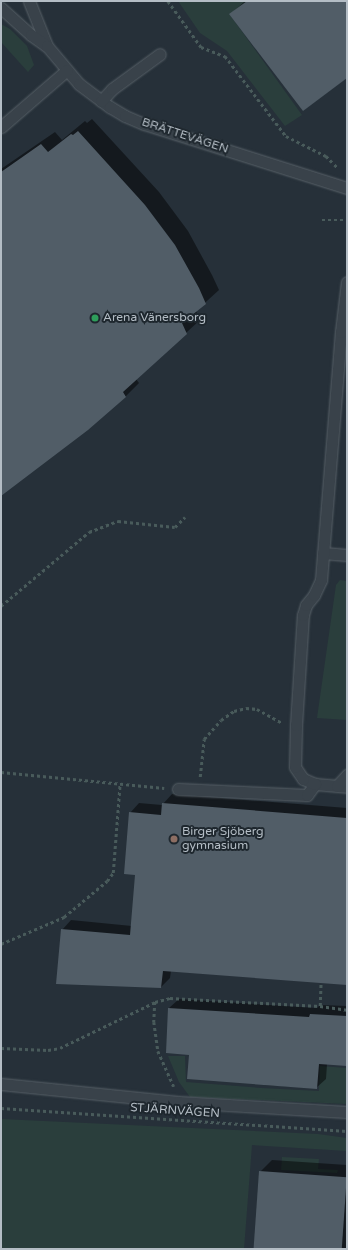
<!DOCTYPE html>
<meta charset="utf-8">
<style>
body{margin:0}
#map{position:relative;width:348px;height:1250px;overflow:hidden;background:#263039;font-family:"Varela Round",sans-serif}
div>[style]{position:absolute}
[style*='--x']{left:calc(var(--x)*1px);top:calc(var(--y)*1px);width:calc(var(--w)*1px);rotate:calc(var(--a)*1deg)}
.green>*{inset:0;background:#2a3e3c}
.shadow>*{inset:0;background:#0007}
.building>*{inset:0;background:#515d67;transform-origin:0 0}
.path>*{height:2.5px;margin-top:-1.25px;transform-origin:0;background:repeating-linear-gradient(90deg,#495b5b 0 3px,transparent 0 6px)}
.roads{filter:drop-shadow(0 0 1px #576067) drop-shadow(0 0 1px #576067)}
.lane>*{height:11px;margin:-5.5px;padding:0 5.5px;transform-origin:5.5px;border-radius:5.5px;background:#39424a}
.dots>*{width:11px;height:11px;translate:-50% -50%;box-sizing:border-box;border:2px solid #1e272e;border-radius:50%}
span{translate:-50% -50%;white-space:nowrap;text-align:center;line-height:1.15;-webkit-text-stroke:4px #1e272e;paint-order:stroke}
.street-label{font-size:12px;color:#b4bdc5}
.poi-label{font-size:12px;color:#b4bdc5}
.left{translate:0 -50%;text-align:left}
.frame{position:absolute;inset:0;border:2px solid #b4bdc5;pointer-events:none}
</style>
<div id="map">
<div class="green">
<div style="clip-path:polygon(178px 1px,247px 1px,230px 15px,302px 115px,285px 126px,227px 51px,200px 33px)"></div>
<div style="clip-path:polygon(1px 24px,10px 29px,27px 46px,34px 65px,28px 72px,1px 42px)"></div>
<div style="clip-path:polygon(340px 580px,347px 581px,347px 720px,317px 718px,336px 585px)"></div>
<div style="clip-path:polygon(168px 1056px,185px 1056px,186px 1082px,261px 1088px,319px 1091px,320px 1066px,347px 1068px,347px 1104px,190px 1097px,179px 1082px)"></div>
<div style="clip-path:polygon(1px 1119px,318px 1134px,347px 1138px,347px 1151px,252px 1145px,244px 1249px,1px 1249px)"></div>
<div style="clip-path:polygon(282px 1157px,319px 1159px,318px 1169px,338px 1170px,337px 1173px,281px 1170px)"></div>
</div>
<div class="shadow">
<div style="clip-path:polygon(245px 1px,347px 1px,347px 77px,231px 14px)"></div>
<div style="clip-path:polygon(92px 119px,159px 192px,188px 231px,212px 275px,219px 290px,196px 311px,200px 320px,136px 379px,139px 383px,126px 396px,87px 429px,1px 495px,1px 169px,55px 132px,62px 140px,85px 121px,87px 123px)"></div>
<div style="clip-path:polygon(172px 794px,347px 808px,347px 984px,171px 971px,170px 978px,161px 987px,62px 930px,71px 920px,132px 926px,136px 874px,130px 813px,139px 803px,162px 805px)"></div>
<div style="clip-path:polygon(179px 999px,317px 1008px,320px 1005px,347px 1006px,347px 1065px,327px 1064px,326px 1079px,316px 1088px,264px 1085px,264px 1083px,190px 1054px,169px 1008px)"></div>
<div style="clip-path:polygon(272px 1160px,347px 1165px,347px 1249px,255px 1249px,260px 1172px)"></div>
</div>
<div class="building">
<div style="clip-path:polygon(247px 1px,347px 1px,347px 78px,303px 111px,229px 14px)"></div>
<div style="clip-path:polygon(78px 131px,145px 205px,175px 245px,199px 288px,206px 304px,182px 323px,187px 334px,123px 392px,126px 397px,88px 430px,1px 496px,1px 172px,41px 144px,48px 152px,71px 134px,73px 135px)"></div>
<div style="clip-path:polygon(162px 803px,347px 818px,347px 985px,163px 971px,161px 988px,56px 984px,61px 929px,130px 935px,135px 875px,124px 874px,129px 812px,161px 815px)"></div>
<div style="clip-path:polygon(168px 1008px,309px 1017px,310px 1014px,347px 1016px,347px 1066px,319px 1064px,317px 1089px,187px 1079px,189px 1055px,166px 1053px)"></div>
<div style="left:259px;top:1171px;width:88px;height:78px;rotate:4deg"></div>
</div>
<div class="path">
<div style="--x:168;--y:1;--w:57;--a:54.3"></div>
<div style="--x:201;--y:47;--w:26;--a:21"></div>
<div style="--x:225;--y:56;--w:101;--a:52.7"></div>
<div style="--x:286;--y:136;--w:45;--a:26.6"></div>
<div style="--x:326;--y:156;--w:17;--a:45"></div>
<div style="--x:322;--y:220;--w:25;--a:0"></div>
<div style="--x:1;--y:606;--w:115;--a:-40.1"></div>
<div style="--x:89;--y:532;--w:31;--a:-21"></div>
<div style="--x:118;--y:521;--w:57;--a:6"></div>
<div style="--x:175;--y:527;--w:14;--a:-45"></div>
<div style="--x:1;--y:772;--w:164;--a:5.6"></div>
<div style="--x:200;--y:777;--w:38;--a:-84"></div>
<div style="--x:204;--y:739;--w:25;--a:-48"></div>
<div style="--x:221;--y:720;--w:16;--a:-35"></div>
<div style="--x:234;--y:711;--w:12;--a:-14"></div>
<div style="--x:246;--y:708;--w:11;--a:5"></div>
<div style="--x:257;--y:709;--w:29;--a:29"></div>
<div style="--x:1;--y:944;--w:69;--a:-23.2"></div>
<div style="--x:64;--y:917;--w:56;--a:-39.9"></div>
<div style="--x:107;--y:881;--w:10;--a:-53"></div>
<div style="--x:113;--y:873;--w:90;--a:-85.6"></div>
<div style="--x:155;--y:1002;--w:20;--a:93"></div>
<div style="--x:154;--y:1022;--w:29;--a:82"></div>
<div style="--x:158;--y:1051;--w:39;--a:66"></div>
<div style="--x:320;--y:1006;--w:23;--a:-88"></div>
<div style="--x:1;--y:1048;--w:47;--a:2.4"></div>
<div style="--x:48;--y:1050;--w:12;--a:-9"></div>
<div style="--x:60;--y:1048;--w:106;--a:-25.8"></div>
<div style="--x:155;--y:1002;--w:16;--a:-15"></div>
<div style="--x:170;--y:998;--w:150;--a:3.1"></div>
<div style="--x:320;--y:1006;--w:27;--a:8"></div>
<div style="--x:1;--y:1108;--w:347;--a:3.8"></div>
</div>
<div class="roads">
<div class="lane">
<div style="--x:29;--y:1;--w:48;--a:68.2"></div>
<div style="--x:1;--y:8;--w:40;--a:42"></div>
<div style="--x:31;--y:35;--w:19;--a:35"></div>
<div style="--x:47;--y:46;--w:50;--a:49.9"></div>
<div style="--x:79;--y:84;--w:39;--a:37"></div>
<div style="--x:110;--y:107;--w:17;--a:31"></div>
<div style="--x:125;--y:116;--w:21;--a:23"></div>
<div style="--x:144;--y:124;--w:213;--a:17.5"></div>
<div style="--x:101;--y:101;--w:16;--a:-47"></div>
<div style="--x:112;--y:89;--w:59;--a:-36.1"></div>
<div style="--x:1;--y:127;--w:87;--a:-40.8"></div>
<div style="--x:323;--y:553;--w:24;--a:5"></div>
<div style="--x:315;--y:784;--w:32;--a:5"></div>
<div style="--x:337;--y:786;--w:15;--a:-48"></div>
<div style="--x:178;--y:789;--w:129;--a:2.7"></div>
<div style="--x:307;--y:795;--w:14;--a:-54"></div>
<div style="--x:315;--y:784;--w:13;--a:-157"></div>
<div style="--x:303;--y:779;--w:14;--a:-124"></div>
<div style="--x:295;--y:767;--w:42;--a:-88.6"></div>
<div style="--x:296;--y:725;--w:110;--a:-86.4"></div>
<div style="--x:303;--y:615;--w:10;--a:-73"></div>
<div style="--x:306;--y:605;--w:13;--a:-51"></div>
<div style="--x:314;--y:595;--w:17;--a:-65"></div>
<div style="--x:321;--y:580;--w:249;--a:-85.4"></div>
<div style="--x:341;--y:332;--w:50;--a:-83.2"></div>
<div style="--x:1;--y:1084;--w:178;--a:5.8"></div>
<div style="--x:178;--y:1102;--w:169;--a:3.4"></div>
</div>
</div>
<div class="dots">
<div style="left:95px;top:318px;background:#2e9e5b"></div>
<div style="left:174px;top:839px;background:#8d6e63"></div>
</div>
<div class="street-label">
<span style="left:185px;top:136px;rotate:18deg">BRÄTTEVÄGEN</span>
<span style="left:175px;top:1111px;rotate:4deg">STJÄRNVÄGEN</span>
</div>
<div class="poi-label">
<span class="left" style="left:103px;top:318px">Arena Vänersborg</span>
<span class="left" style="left:182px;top:839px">Birger Sjöberg<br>gymnasium</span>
</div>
<div class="frame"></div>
</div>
